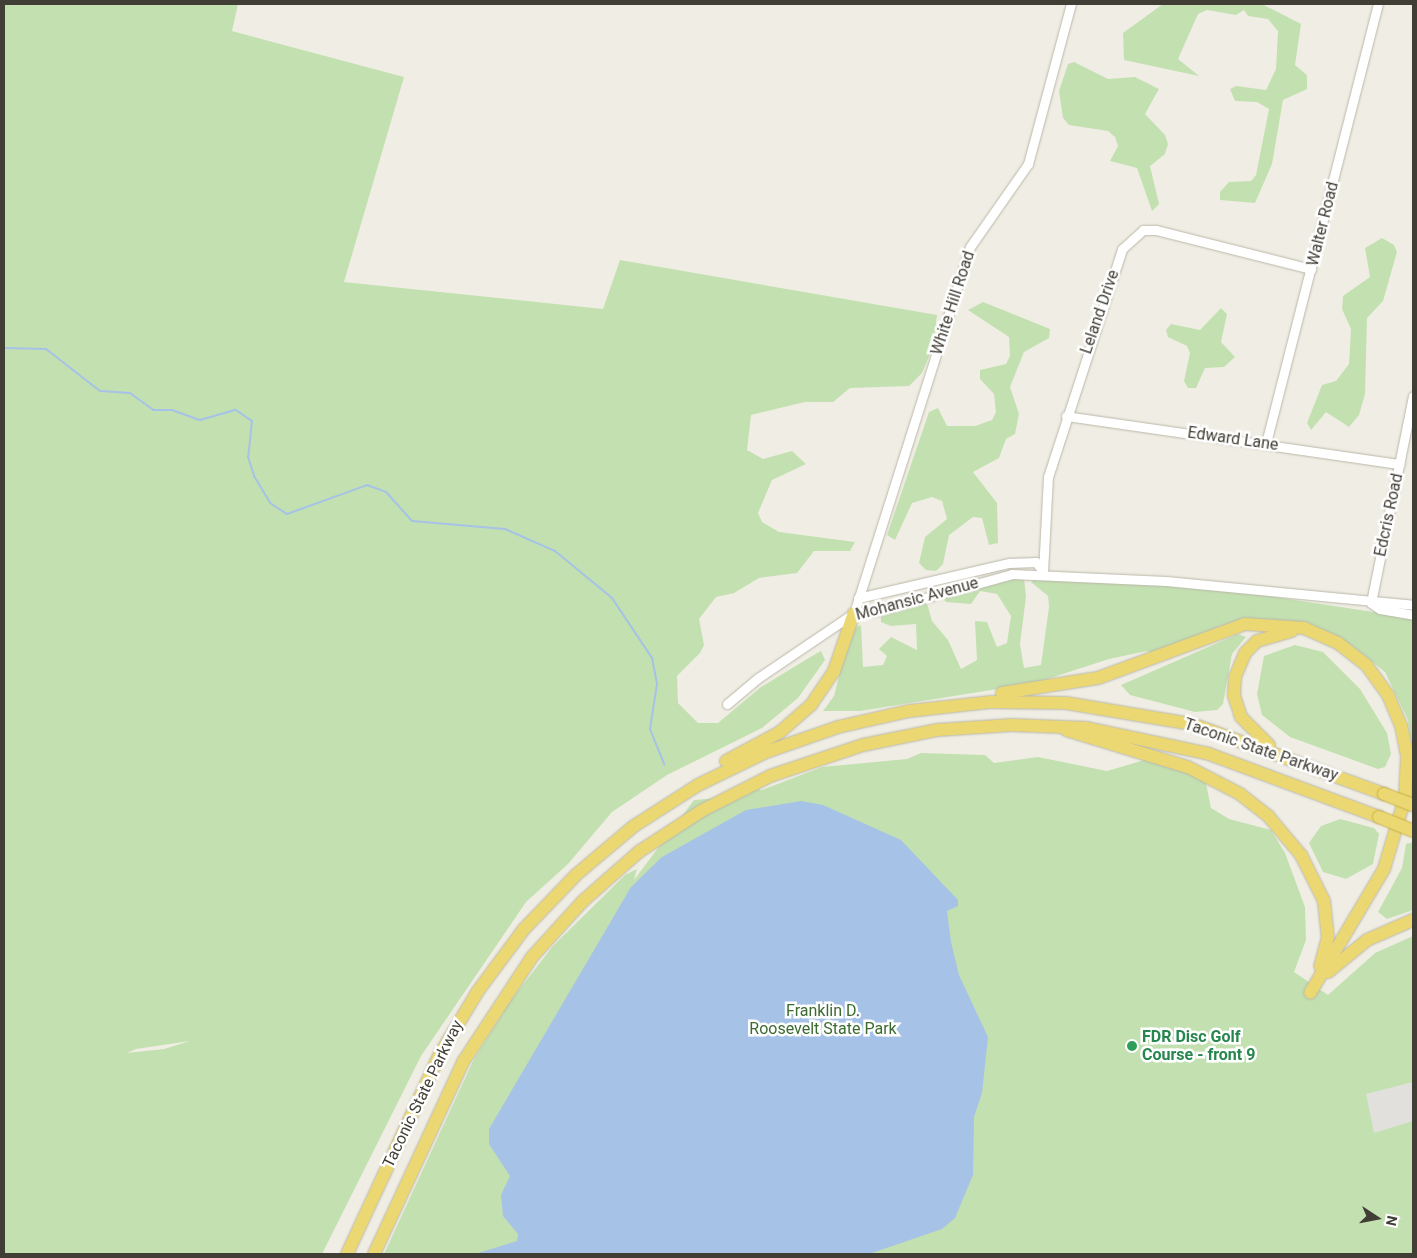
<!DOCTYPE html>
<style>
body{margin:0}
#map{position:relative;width:1417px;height:1258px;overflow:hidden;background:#f0eee4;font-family:Roboto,sans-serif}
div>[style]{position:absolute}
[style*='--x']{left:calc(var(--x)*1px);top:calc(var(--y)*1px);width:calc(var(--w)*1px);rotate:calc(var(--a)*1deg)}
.green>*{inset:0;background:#c3e0b1}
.parking>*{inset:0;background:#e1e0dc}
.water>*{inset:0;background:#a6c2e6}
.stream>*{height:2px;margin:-1px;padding:0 1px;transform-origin:1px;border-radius:1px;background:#a6c2e6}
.roads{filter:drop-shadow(0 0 1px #bab7a8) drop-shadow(0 0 1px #bab7a8)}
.minor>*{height:9px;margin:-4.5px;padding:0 4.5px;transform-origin:4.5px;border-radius:4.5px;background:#fff}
.highway>*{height:12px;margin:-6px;padding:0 6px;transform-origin:6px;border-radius:6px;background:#ecd872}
.bridges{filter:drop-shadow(0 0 1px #caaf44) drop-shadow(0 0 1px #caaf44)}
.highway-bridge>*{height:12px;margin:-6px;padding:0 6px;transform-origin:6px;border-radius:6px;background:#ecd872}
.dots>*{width:14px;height:14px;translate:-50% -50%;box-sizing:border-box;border:2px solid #fff;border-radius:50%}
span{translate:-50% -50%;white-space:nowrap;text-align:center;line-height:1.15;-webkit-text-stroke:5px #fff;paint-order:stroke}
.street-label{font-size:16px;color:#413e35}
.park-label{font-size:16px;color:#3c6b30}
.leisure-label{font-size:16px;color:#27864d;font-weight:700}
.left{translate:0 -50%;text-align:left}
.frame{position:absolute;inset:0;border:5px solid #413e35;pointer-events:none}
.north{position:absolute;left:1352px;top:1193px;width:50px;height:50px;-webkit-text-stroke:4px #fff;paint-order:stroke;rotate:101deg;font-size:14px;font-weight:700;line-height:20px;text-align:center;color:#413e35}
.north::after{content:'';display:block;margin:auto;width:18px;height:22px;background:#413e35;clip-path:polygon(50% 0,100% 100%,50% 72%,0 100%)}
</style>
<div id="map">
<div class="green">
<div style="clip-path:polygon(evenodd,4px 4px,238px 4px,232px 31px,404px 77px,344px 282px,603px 309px,620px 260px,937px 315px,933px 347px,922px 373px,909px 386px,850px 388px,833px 402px,805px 402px,751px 415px,747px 450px,763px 459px,792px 451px,806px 464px,772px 480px,758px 513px,762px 522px,779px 532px,855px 542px,850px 551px,814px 551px,797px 573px,759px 578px,734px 593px,716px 597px,699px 619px,704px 645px,700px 653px,677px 676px,678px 703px,698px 723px,718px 723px,761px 687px,812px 656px,821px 651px,825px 660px,798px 698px,762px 728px,667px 775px,612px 812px,568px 864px,526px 902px,421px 1056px,322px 1254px,4px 1254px,4px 4px,190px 1041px,164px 1049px,127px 1053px,136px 1049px,190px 1041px)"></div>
<div style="clip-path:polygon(1163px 4px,1262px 4px,1301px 24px,1295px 65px,1307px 75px,1307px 89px,1283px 100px,1272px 164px,1255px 203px,1220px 200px,1220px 192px,1229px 182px,1251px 181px,1256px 175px,1269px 109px,1257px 102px,1235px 101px,1230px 89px,1236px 86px,1266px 90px,1276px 69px,1278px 31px,1268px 19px,1248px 16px,1244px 10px,1236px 15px,1207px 10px,1198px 14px,1178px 59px,1199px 76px,1124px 60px,1123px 33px)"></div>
<div style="clip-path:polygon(1074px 62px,1108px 79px,1135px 77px,1159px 89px,1145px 114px,1165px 135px,1168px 144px,1165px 154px,1150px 166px,1159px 204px,1152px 211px,1137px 168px,1110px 161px,1118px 146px,1115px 137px,1108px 131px,1069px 125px,1063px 118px,1059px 91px,1068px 64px)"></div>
<div style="clip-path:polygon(1382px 238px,1394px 245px,1397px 252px,1383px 301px,1367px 318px,1365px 394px,1359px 415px,1349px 427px,1326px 412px,1311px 430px,1307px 423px,1322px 385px,1336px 381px,1349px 364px,1351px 329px,1342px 309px,1343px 296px,1370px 277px,1365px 248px)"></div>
<div style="clip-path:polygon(983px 302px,1050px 329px,1049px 338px,1024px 352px,1010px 387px,1019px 414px,1015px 434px,1006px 439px,999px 458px,973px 472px,997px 503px,998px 543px,989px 545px,982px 518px,973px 517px,949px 535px,943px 564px,936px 571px,926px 570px,919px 563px,925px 537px,947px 519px,942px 501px,932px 497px,912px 503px,895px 540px,887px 535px,929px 412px,938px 408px,947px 426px,975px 426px,992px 420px,996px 412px,994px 394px,980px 379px,980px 370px,1006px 364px,1010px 356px,1009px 337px,968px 310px)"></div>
<div style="clip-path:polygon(1221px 308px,1227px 314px,1221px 342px,1235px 357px,1224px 367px,1205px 368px,1196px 388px,1188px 388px,1184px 381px,1190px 353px,1187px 346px,1168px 337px,1166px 330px,1171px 324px,1200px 330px)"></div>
<div style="clip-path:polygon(1007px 577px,1024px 578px,1026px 597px,1020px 644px,1024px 668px,1041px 665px,1049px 607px,1048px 596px,1031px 582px,1038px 577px,1102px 578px,1242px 592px,1413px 618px,1413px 758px,1408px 720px,1385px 672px,1351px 645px,1314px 628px,1268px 619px,1220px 626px,1154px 655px,1147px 651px,1109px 659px,1035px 683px,860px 711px,823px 711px,834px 696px,851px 629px,861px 625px,863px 667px,883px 665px,887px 656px,879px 649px,891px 637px,917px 650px,916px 624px,891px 626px,881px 622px,881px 613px,927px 603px,932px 621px,948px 640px,961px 669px,977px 660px,975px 621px,987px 622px,997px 647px,1007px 643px,1011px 616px,997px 594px,980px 591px,971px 604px,946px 602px,942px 597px)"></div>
<div style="clip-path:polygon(1238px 634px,1246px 637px,1232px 654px,1223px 704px,1217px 710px,1195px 712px,1130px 695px,1121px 685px)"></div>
<div style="clip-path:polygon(1295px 645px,1323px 652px,1360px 689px,1387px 733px,1391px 754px,1385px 767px,1378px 769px,1290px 737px,1262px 715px,1257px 694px,1264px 656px)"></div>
<div style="clip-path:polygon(921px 753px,985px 755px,994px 763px,1038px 757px,1107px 771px,1148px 759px,1205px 778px,1211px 808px,1229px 819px,1271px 830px,1285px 853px,1305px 907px,1306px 940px,1294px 972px,1328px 995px,1375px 953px,1413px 936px,1413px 1254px,384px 1254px,474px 1059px,511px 1000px,553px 946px,625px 875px,637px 869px,634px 880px,694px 800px,731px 797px,749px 788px,762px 790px,822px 767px,907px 759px)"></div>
<div style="clip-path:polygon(1340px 819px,1374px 828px,1379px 834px,1373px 864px,1346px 879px,1323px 872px,1309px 843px,1321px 826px)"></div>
<div style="clip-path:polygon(1413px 842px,1413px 910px,1387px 919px,1378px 912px,1402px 868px,1406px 844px)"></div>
</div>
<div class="parking">
<div style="clip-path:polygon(1413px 1082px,1413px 1121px,1374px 1133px,1366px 1094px)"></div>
</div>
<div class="water">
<div style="clip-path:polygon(801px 801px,823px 805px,901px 840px,958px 900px,958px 906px,947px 911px,951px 942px,959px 975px,988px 1037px,982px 1093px,974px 1117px,973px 1175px,955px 1218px,942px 1229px,869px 1254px,475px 1254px,517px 1241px,518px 1234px,503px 1216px,501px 1195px,510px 1176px,489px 1144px,489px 1129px,631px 887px,662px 857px,746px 810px)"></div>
</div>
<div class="stream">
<div style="--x:4;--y:348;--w:42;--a:1.4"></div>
<div style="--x:46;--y:349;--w:68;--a:37.9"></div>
<div style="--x:100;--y:391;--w:30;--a:4"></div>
<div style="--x:130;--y:393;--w:29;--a:36"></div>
<div style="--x:153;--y:410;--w:19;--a:0"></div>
<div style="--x:172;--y:410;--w:30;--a:20"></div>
<div style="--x:200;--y:420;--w:37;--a:-16"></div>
<div style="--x:236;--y:410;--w:19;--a:35"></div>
<div style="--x:252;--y:421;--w:36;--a:96"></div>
<div style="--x:248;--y:457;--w:20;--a:72"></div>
<div style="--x:254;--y:476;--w:31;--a:59"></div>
<div style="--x:270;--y:503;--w:20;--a:33"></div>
<div style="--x:287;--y:514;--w:85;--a:-19.9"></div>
<div style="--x:367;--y:485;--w:20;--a:20"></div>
<div style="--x:386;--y:492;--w:39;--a:48"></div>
<div style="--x:412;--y:521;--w:93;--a:4.9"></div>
<div style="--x:505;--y:529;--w:55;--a:23.7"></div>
<div style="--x:555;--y:551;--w:74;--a:39.5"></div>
<div style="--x:612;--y:598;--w:72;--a:56.3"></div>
<div style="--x:652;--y:658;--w:26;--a:79"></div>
<div style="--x:657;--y:684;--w:46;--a:98.8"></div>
<div style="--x:650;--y:729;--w:38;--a:68"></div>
</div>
<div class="roads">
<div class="minor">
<div style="--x:1413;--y:396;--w:211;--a:101.5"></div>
<div style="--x:1371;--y:603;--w:11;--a:34"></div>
<div style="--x:1380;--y:609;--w:34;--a:10"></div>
<div style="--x:1066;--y:416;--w:337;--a:8.2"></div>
<div style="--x:1266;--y:443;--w:453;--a:-75.7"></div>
<div style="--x:1043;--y:572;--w:95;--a:-87"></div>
<div style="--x:1048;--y:477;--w:240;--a:-72"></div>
<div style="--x:1122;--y:249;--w:28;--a:-42"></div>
<div style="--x:1143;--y:230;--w:13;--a:0"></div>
<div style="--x:1156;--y:230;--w:160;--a:14.1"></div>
<div style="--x:858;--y:598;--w:155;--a:-13.1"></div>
<div style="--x:1009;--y:563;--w:27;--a:-2"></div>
<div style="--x:1036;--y:562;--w:12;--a:55"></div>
<div style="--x:854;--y:613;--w:384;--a:-72.4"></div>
<div style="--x:970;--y:247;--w:101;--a:-55.1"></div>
<div style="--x:1028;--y:164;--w:166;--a:-75"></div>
<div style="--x:727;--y:704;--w:40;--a:-40"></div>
<div style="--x:758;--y:678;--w:116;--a:-34.1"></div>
<div style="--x:854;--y:613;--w:24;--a:-5"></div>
<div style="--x:878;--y:611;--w:139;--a:-15.4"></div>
<div style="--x:1012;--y:574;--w:154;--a:2.6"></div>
<div style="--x:1166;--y:581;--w:248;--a:5.5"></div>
</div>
<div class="highway">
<div style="--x:1002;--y:693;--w:97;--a:-8.9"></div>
<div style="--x:1098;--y:678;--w:157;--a:-20.2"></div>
<div style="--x:1245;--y:624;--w:59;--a:3.9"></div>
<div style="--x:1304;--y:628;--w:37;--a:24"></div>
<div style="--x:1338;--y:643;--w:37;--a:38"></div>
<div style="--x:1367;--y:666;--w:36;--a:54"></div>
<div style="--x:1388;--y:695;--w:33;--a:67"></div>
<div style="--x:1401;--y:725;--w:33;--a:79"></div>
<div style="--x:1407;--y:757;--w:41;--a:92.8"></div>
<div style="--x:1405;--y:798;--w:74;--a:106.5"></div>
<div style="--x:1384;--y:869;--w:144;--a:120.8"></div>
<div style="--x:1066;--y:730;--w:127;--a:16.9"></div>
<div style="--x:1188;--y:767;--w:59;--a:27.4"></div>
<div style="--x:1240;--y:794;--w:37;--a:38"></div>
<div style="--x:1269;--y:817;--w:50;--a:49.9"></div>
<div style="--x:1301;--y:855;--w:51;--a:63.4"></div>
<div style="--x:1324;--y:901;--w:36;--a:84"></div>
<div style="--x:1328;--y:937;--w:30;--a:105"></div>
<div style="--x:1269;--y:745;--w:40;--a:-135"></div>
<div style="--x:1241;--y:717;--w:22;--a:-108"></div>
<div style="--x:1234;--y:696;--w:19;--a:-87"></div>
<div style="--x:1235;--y:677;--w:26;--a:-67"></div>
<div style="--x:1245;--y:653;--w:17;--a:-45"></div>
<div style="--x:1257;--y:641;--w:36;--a:-16"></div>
<div style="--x:726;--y:761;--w:61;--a:-28.2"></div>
<div style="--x:780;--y:732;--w:41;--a:-41.1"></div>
<div style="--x:811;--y:705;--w:41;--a:-55.9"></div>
<div style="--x:834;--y:671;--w:61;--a:-71"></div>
<div style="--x:1328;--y:972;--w:50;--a:-39.4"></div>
<div style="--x:1367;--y:940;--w:50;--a:-23.5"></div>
<div style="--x:347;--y:1254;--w:221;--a:-65.1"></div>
<div style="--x:440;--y:1054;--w:74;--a:-58.9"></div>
<div style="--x:478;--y:991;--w:77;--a:-53.4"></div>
<div style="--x:524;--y:929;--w:76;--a:-46.1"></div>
<div style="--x:577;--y:874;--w:75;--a:-40.1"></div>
<div style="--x:634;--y:826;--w:76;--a:-32.6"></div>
<div style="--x:698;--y:785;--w:76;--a:-25.9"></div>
<div style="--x:766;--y:752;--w:76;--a:-19.1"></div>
<div style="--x:838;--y:727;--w:73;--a:-12.7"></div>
<div style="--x:909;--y:711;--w:81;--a:-6.3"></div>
<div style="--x:990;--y:702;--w:76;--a:0.8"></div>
<div style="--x:1066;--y:703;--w:128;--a:9.5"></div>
<div style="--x:1192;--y:724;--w:204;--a:20"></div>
<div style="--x:374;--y:1254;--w:212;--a:-65.1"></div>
<div style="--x:463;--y:1062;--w:126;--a:-56.7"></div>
<div style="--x:532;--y:957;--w:76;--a:-47.7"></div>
<div style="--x:583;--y:901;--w:76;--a:-41.3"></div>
<div style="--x:640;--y:851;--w:75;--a:-33.1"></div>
<div style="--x:703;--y:810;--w:75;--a:-26.9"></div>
<div style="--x:770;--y:776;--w:98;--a:-18.4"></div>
<div style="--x:863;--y:745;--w:76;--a:-11.5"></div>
<div style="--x:937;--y:730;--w:75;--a:-3.8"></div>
<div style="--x:1012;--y:725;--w:75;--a:2.3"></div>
<div style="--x:1087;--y:728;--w:125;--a:12"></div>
<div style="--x:1209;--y:754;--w:181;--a:20.3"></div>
</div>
</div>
<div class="bridges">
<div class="highway-bridge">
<div style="--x:1384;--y:794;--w:31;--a:21"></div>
<div style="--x:1379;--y:817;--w:37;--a:22"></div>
</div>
</div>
<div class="dots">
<div style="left:1132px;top:1046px;background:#2e9e5b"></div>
</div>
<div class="street-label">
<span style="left:1323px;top:224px;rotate:-76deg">Walter Road</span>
<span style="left:953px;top:303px;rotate:-72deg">White Hill Road</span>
<span style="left:1100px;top:312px;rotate:-71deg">Leland Drive</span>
<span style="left:1233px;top:439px;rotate:8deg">Edward Lane</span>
<span style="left:1389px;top:515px;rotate:-78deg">Edcris Road</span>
<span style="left:917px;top:599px;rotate:-15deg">Mohansic Avenue</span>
<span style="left:1261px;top:750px;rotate:19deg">Taconic State Parkway</span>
<span style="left:423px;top:1094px;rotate:-64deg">Taconic State Parkway</span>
</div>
<div class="park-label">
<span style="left:823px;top:1020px">Franklin D.<br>Roosevelt State Park</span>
</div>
<div class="leisure-label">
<span class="left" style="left:1142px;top:1046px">FDR Disc Golf<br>Course - front 9</span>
</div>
<div class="frame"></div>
<div class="north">N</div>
</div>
